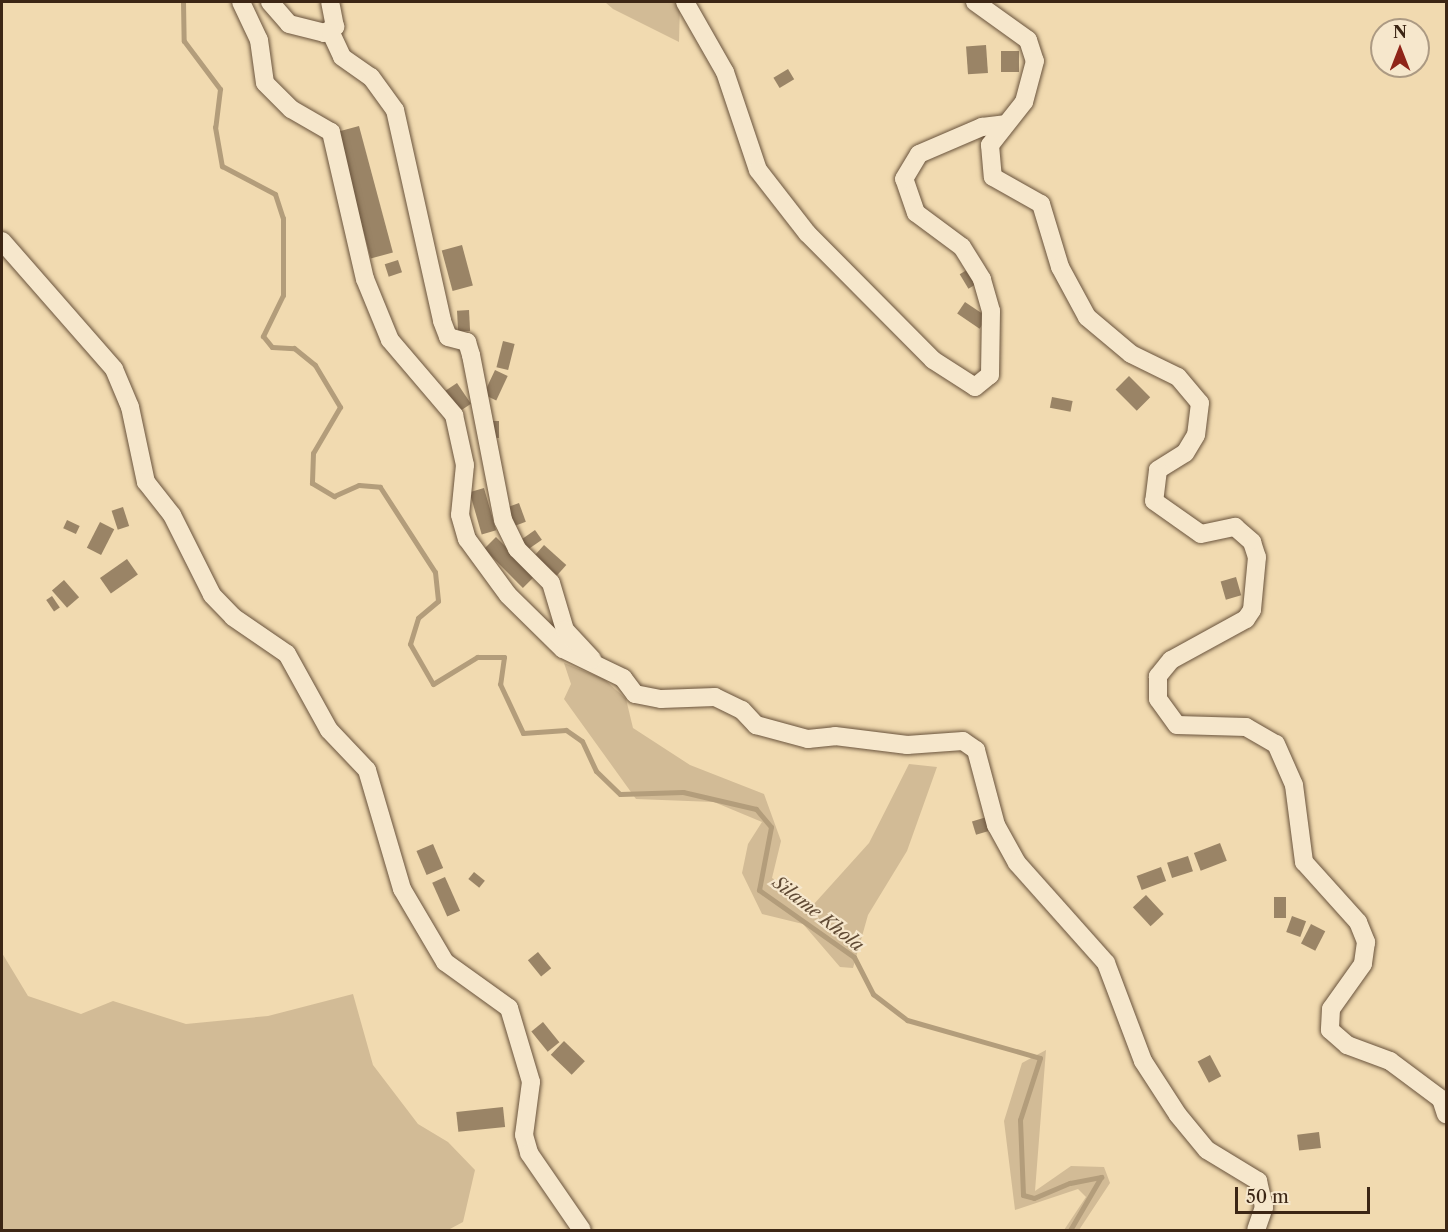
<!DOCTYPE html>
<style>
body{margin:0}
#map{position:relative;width:1448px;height:1232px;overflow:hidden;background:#f1dab0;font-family:"Libre Caslon Text",serif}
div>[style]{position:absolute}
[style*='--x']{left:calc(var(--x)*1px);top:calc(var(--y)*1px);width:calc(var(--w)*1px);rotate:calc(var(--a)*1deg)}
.green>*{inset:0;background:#d2bb96}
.stream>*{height:5px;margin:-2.5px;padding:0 2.5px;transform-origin:2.5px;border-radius:2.5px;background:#b39d7b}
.building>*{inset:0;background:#9a8466;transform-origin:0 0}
.roads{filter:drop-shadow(0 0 2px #69533c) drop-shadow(0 0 2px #69533c)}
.minor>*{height:18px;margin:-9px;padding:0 9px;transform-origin:9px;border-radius:9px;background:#f6e7cc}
span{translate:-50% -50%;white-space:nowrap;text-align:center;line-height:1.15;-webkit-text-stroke:4.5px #f6e7cc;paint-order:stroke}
.water-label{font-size:18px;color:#604a34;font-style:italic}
.frame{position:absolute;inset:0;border:3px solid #3c2615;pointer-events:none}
.north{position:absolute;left:1370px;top:18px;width:60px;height:60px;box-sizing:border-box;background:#f6e7cc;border:2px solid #ac9a83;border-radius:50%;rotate:0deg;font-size:16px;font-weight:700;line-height:24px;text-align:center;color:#3c2615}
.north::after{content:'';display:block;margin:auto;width:21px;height:27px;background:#8f2418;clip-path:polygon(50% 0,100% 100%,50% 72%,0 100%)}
.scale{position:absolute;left:1235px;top:1187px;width:135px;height:27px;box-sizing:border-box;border:3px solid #3c2615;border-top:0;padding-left:8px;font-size:18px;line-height:21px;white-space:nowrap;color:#3c2615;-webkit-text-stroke:4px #f6e7cc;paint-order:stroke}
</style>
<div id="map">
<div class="green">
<div style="clip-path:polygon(605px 2px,680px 2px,679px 42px,613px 9px)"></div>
<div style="clip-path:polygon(564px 663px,604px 679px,626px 699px,633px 728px,690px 765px,764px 794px,781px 841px,772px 878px,814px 904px,869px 843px,909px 764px,937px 767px,907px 851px,868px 915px,853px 968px,840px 967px,803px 924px,762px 914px,742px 873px,748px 844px,762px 822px,714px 802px,636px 799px,564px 699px,571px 684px)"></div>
<div style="clip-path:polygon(2px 953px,28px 996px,81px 1014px,113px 1001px,186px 1024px,268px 1016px,353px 994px,373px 1065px,418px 1124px,448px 1142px,475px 1170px,463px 1222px,448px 1230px,2px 1230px)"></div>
<div style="clip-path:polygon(1046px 1050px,1035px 1191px,1071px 1166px,1104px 1167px,1110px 1183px,1079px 1230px,1064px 1230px,1086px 1197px,1078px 1189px,1015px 1210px,1004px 1121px,1022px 1063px)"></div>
</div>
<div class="stream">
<div style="--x:183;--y:2;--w:39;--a:89"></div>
<div style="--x:184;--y:41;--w:60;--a:53.1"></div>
<div style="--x:220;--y:89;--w:38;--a:97"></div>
<div style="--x:215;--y:127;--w:40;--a:80"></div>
<div style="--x:222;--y:166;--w:60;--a:27.8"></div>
<div style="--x:275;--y:194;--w:25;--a:72"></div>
<div style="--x:283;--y:218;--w:77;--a:90"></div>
<div style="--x:283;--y:295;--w:46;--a:116"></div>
<div style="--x:263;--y:336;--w:14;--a:51"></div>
<div style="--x:272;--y:347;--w:22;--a:3"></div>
<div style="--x:294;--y:348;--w:27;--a:39"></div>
<div style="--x:315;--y:365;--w:49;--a:59.2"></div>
<div style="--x:340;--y:407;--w:53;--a:120.4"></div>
<div style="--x:313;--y:453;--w:30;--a:92"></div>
<div style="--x:312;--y:483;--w:26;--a:31"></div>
<div style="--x:334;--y:496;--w:27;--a:-24"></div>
<div style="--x:359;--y:485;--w:21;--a:5"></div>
<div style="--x:380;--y:487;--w:101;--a:57.1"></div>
<div style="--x:435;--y:572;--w:29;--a:84"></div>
<div style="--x:438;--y:601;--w:26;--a:140"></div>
<div style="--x:418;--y:618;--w:27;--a:107"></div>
<div style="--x:410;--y:644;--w:46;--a:60.1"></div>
<div style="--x:433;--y:684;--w:52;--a:-31.5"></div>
<div style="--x:477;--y:657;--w:27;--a:0"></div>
<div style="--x:504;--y:657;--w:27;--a:98"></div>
<div style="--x:500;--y:684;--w:54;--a:64.9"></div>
<div style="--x:523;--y:733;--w:43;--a:-4"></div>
<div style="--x:566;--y:730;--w:19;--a:35"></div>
<div style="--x:582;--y:741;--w:33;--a:65"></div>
<div style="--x:596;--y:771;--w:33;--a:44"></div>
<div style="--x:620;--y:794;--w:63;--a:-1.8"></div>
<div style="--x:683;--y:792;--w:75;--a:13.1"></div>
<div style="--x:756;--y:809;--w:23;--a:50"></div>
<div style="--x:771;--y:827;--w:64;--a:100.8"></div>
<div style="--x:759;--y:890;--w:116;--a:35.2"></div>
<div style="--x:854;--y:957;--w:42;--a:62.8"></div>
<div style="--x:873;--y:994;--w:43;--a:37.4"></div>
<div style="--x:907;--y:1020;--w:138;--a:15.9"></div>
<div style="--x:1040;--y:1058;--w:65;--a:107.9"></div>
<div style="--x:1020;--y:1120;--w:75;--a:87.7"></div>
<div style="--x:1023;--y:1195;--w:11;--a:15"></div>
<div style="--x:1034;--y:1198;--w:39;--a:-23"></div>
<div style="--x:1070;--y:1183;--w:32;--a:-11"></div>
<div style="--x:1101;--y:1177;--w:61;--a:120.3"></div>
</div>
<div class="building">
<div style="left:986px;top:45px;width:28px;height:20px;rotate:86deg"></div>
<div style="left:1001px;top:51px;width:18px;height:21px"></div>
<div style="left:788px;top:69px;width:12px;height:17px;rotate:59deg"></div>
<div style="left:359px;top:126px;width:131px;height:23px;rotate:75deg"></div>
<div style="left:462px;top:245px;width:42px;height:21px;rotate:75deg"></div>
<div style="left:398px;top:260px;width:13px;height:14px;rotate:72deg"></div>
<div style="left:970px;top:268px;width:17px;height:12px;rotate:59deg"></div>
<div style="left:965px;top:302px;width:27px;height:14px;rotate:34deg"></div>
<div style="left:469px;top:310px;width:21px;height:12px;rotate:87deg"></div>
<div style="left:503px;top:341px;width:12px;height:27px;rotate:14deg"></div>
<div style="left:495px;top:370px;width:14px;height:27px;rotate:25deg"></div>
<div style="left:1129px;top:376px;width:30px;height:19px;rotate:45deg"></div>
<div style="left:457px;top:383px;width:25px;height:14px;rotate:56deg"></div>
<div style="left:1052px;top:397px;width:21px;height:11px;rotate:11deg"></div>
<div style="left:487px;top:421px;width:12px;height:17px"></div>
<div style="left:484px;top:488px;width:44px;height:15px;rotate:74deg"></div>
<div style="left:519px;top:503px;width:20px;height:12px;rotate:70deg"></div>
<div style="left:123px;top:507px;width:20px;height:12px;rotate:72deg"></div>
<div style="left:67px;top:520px;width:14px;height:9px;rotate:25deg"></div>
<div style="left:100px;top:522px;width:16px;height:29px;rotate:27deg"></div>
<div style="left:535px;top:530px;width:12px;height:17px;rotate:55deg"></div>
<div style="left:496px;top:537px;width:55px;height:17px;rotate:45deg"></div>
<div style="left:544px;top:545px;width:30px;height:14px;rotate:42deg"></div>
<div style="left:127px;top:559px;width:19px;height:33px;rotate:55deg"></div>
<div style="left:1236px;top:577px;width:19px;height:16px;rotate:74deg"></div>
<div style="left:64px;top:580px;width:23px;height:16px;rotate:49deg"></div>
<div style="left:52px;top:596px;width:14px;height:7px;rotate:56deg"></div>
<div style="left:993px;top:815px;width:14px;height:22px;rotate:73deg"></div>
<div style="left:1220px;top:843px;width:19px;height:28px;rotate:69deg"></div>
<div style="left:433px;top:844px;width:26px;height:18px;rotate:67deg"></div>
<div style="left:1188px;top:856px;width:16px;height:22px;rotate:72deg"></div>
<div style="left:1161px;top:867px;width:15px;height:26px;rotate:70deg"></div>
<div style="left:474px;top:872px;width:14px;height:9px;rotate:39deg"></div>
<div style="left:445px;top:877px;width:37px;height:14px;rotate:66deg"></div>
<div style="left:1146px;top:895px;width:26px;height:18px;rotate:47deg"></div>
<div style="left:1274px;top:897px;width:12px;height:21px"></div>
<div style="left:1292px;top:916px;width:15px;height:17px;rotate:20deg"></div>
<div style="left:1311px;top:924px;width:16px;height:22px;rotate:27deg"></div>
<div style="left:538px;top:952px;width:21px;height:13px;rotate:51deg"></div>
<div style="left:543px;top:1022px;width:26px;height:15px;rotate:51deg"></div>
<div style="left:564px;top:1041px;width:29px;height:19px;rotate:44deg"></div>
<div style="left:1210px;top:1055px;width:24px;height:14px;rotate:62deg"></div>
<div style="left:503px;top:1107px;width:20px;height:47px;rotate:84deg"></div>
<div style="left:1319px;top:1132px;width:16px;height:22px;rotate:83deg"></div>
</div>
<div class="roads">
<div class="minor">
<div style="--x:241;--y:2;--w:42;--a:64.7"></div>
<div style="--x:259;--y:40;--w:43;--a:82.1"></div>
<div style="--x:265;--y:83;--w:37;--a:45"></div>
<div style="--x:291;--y:109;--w:46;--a:29.9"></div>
<div style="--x:331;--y:132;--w:151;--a:77"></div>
<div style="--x:365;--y:279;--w:66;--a:67.7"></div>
<div style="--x:390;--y:340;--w:99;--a:49.5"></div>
<div style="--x:454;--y:415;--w:51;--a:77.6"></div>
<div style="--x:465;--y:465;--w:50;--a:95.7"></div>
<div style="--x:460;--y:515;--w:25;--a:74"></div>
<div style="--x:467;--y:539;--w:69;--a:53.8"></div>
<div style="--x:508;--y:595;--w:77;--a:44.5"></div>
<div style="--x:563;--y:649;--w:67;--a:25.8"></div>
<div style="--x:623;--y:678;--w:20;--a:53"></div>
<div style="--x:635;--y:694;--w:26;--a:11"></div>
<div style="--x:661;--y:699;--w:54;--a:-2.1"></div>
<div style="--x:715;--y:697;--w:30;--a:26"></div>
<div style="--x:742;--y:710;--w:21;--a:47"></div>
<div style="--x:756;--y:725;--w:54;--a:15.1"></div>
<div style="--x:808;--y:739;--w:27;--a:-6"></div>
<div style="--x:835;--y:736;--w:73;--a:7.1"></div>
<div style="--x:907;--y:745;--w:56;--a:-4.1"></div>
<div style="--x:963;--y:741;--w:16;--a:35"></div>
<div style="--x:976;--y:750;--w:78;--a:75.1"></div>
<div style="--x:996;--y:825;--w:43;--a:61.1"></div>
<div style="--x:1017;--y:863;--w:134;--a:48.3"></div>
<div style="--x:1106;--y:963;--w:105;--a:69.3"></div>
<div style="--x:1143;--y:1061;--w:64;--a:57.1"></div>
<div style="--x:1178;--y:1115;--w:45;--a:50.4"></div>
<div style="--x:1207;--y:1150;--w:60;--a:31.3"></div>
<div style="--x:1258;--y:1181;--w:27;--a:77"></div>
<div style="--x:1264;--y:1207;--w:24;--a:109"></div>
<div style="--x:270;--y:2;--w:29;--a:49"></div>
<div style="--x:289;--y:24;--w:36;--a:14"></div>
<div style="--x:324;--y:33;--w:13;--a:-29"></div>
<div style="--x:335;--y:27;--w:25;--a:-101"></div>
<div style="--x:685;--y:2;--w:81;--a:60.3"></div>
<div style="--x:725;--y:72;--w:103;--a:71.4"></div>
<div style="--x:758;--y:170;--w:80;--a:52.1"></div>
<div style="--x:807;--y:233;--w:179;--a:45.2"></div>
<div style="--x:933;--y:360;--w:50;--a:32.7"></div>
<div style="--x:975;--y:387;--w:19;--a:-39"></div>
<div style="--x:990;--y:375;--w:64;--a:-89.1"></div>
<div style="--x:991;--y:311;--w:33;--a:-106"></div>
<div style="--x:982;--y:279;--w:38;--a:-122"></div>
<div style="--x:962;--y:247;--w:57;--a:-143.5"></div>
<div style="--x:916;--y:213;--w:36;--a:-109"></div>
<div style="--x:904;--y:179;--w:29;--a:-59"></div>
<div style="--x:919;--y:154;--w:69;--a:-23.2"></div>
<div style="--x:982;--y:127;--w:23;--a:-7"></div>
<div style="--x:975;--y:2;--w:65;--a:35.6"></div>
<div style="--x:1028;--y:40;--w:22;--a:72"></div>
<div style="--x:1035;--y:61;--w:42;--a:105"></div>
<div style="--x:1024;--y:102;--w:55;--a:128.3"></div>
<div style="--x:990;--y:145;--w:32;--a:85"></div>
<div style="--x:993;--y:177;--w:55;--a:29.4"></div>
<div style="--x:1041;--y:204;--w:66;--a:73.2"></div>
<div style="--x:1060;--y:267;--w:57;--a:61.6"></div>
<div style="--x:1087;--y:317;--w:57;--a:40.1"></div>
<div style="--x:1131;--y:354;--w:52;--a:26.1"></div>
<div style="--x:1178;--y:377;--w:34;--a:50"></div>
<div style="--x:1200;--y:403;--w:32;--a:97"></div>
<div style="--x:1196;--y:435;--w:21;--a:121"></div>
<div style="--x:1185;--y:453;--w:32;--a:148"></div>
<div style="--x:1158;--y:470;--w:31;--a:97"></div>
<div style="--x:1154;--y:501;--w:57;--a:35.1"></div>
<div style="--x:1201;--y:534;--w:35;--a:-12"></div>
<div style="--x:1235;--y:527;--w:23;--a:41"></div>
<div style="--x:1252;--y:542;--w:16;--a:72"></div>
<div style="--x:1257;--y:557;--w:53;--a:95.4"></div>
<div style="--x:1252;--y:610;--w:11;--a:124"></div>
<div style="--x:1246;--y:619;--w:85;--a:151.3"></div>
<div style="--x:1171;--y:660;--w:21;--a:129"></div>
<div style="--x:1158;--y:676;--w:23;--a:90"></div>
<div style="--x:1158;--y:699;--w:32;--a:54"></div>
<div style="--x:1177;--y:725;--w:69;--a:1.7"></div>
<div style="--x:1246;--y:727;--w:34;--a:30"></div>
<div style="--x:1276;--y:744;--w:45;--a:66.3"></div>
<div style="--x:1294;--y:785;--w:78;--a:82.6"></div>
<div style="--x:1304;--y:862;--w:81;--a:48"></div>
<div style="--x:1358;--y:922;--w:22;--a:68"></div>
<div style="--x:1366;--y:942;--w:22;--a:98"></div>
<div style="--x:1363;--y:964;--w:55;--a:125.4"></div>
<div style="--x:1331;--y:1009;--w:21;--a:93"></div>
<div style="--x:1330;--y:1030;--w:23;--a:41"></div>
<div style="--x:1347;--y:1045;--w:46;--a:20.4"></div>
<div style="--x:1390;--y:1061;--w:64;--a:36.7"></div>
<div style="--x:1441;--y:1099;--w:16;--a:72"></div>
<div style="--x:331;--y:33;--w:26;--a:65"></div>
<div style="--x:342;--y:57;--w:35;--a:35"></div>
<div style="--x:371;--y:77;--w:41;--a:54"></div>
<div style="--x:395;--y:110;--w:216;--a:77.4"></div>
<div style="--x:442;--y:321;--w:17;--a:69"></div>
<div style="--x:448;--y:337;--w:20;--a:15"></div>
<div style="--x:467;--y:342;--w:14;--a:73"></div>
<div style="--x:471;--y:355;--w:168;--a:79"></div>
<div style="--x:503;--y:520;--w:32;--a:64"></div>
<div style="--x:517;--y:549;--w:48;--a:45"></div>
<div style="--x:551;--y:583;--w:49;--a:73.4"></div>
<div style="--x:565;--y:630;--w:40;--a:47"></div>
<div style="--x:2;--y:241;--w:170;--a:48.8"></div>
<div style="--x:114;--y:369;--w:41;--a:67.2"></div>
<div style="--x:130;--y:407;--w:77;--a:78"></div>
<div style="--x:146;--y:482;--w:42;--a:51.8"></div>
<div style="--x:172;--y:515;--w:89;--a:63.4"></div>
<div style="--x:212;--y:595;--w:30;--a:46"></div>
<div style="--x:233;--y:617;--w:65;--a:34.4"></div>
<div style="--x:287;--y:654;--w:87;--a:61.1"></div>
<div style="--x:329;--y:730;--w:55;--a:46.5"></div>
<div style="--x:367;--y:770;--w:124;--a:73.6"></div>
<div style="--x:402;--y:889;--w:85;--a:59.5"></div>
<div style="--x:445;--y:962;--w:79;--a:35.7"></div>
<div style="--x:509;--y:1008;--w:77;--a:73.4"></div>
<div style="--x:531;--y:1082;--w:53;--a:97.5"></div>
<div style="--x:524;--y:1135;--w:19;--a:74"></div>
<div style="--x:529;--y:1153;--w:93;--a:55.5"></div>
</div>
</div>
<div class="water-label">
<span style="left:818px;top:914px;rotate:38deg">Silame Khola</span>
</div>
<div class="frame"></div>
<div class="north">N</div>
<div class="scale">50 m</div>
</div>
